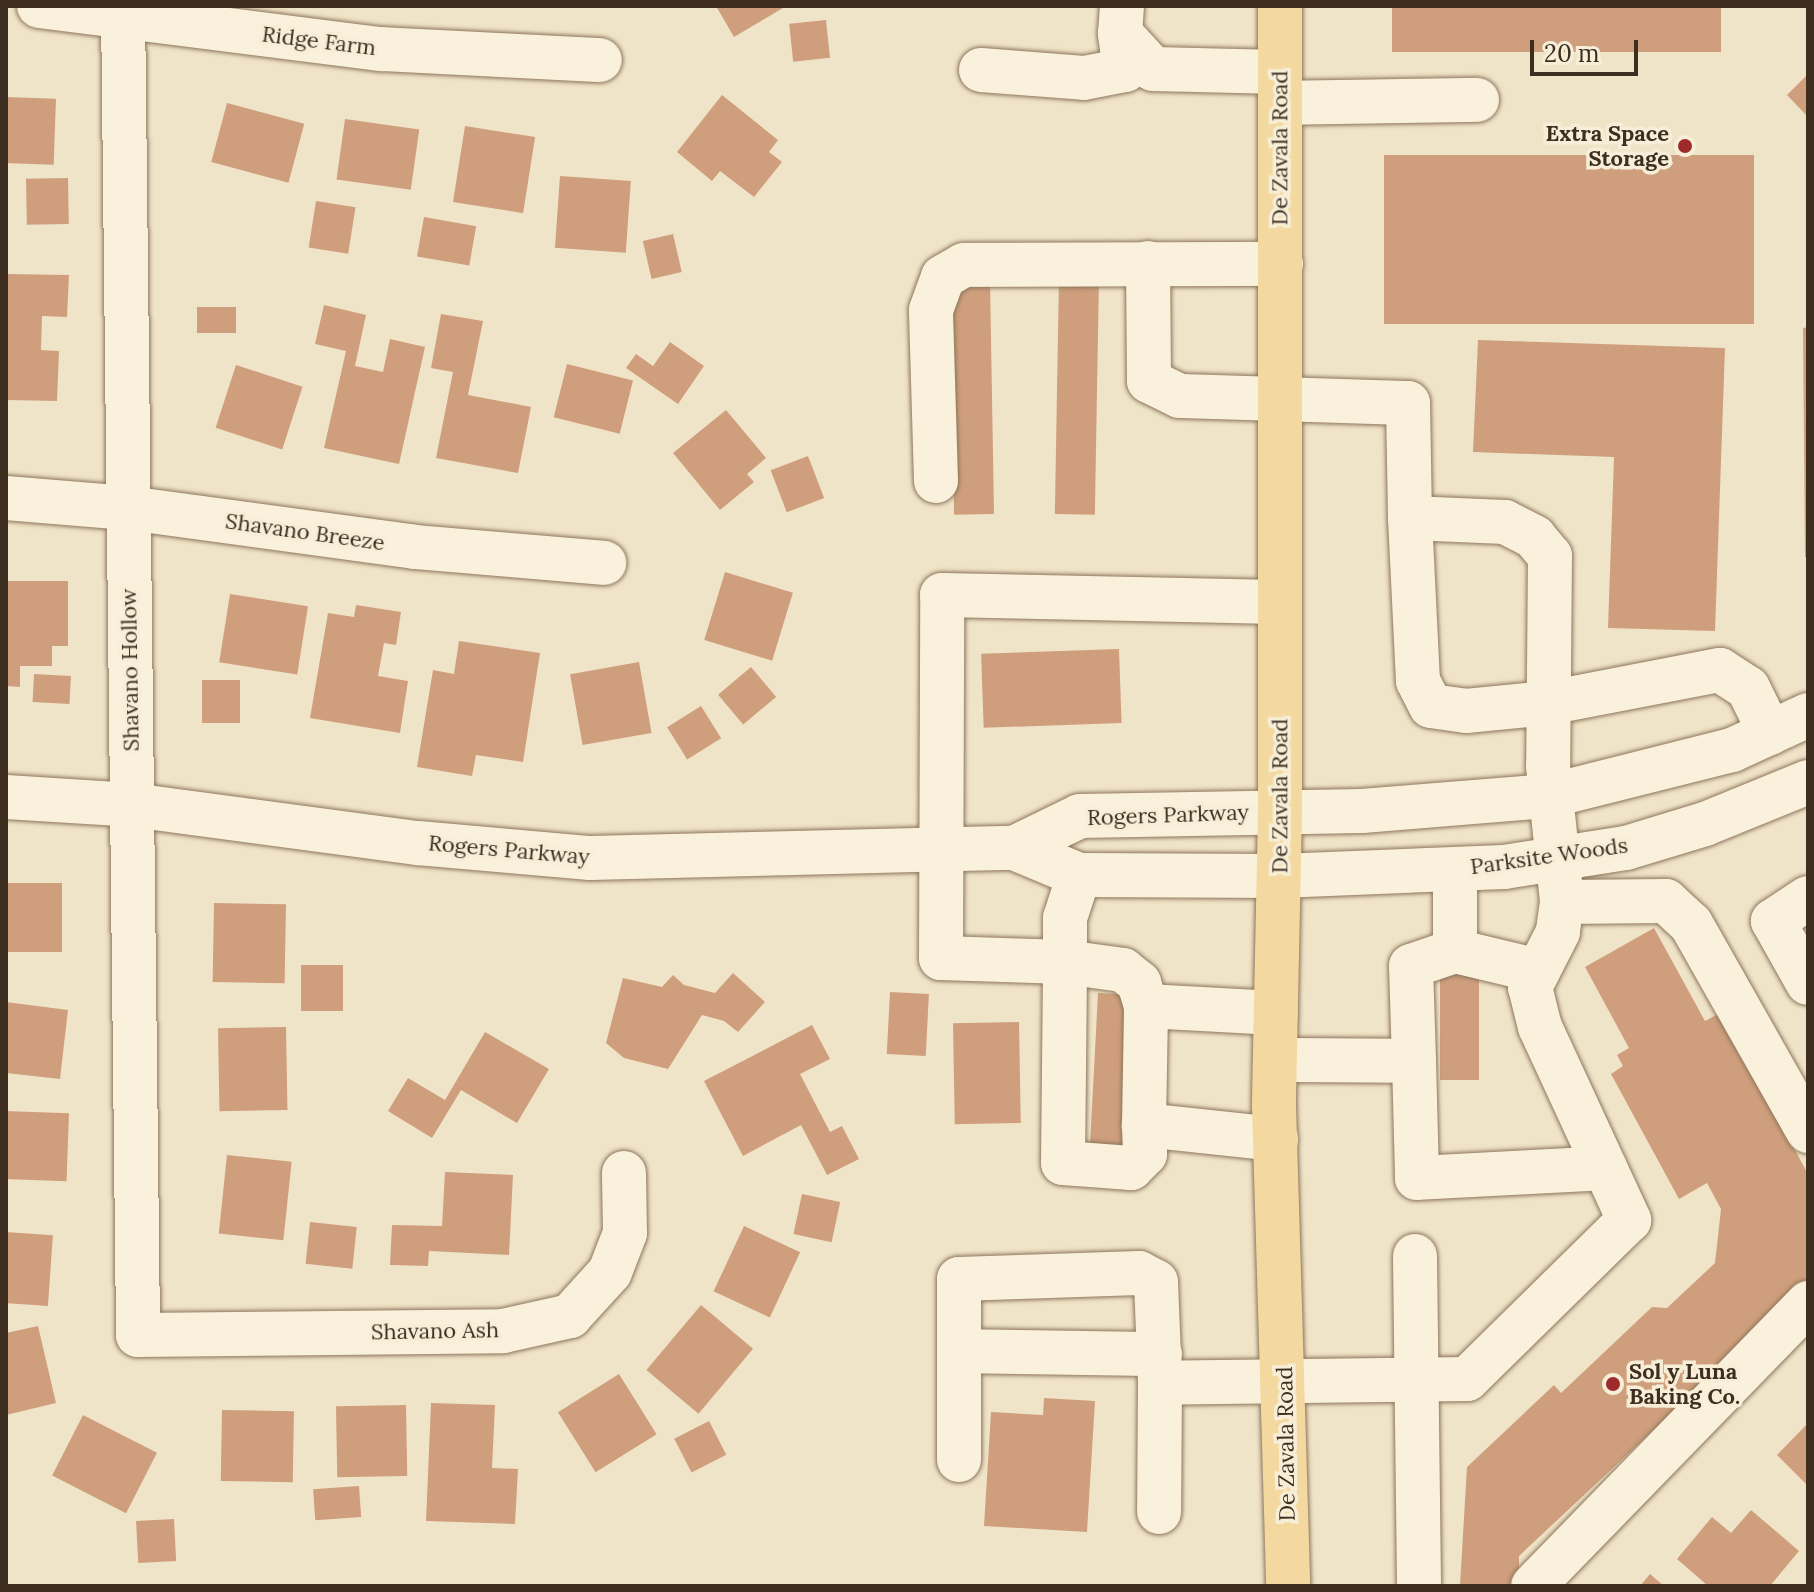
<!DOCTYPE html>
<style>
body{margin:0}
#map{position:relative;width:1814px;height:1592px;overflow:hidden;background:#f0e4c8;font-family:Lora,serif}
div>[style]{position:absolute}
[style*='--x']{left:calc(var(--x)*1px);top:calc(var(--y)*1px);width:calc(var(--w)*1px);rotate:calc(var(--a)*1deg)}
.building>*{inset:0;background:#cf9f7d;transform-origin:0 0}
.roads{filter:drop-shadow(0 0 2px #8d765c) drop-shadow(0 0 2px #8d765c)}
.minor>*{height:44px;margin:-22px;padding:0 22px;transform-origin:22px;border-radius:22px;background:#faf1dc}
.major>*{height:44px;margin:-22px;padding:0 22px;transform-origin:22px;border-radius:22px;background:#f3d9a0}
.dots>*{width:22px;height:22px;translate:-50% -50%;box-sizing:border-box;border:4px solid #f7eed8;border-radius:50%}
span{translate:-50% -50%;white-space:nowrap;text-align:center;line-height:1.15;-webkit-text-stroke:7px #f7eed8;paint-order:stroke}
.street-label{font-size:22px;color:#3d2e20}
.poi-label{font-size:22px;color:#3d2e20;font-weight:700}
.right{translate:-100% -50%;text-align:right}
.left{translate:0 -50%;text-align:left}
.frame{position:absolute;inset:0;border:8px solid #3d2e20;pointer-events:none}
.scale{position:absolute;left:1530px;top:40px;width:108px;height:36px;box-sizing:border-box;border:4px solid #3d2e20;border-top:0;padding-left:10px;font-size:24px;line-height:28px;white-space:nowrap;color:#3d2e20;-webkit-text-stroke:6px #f7eed8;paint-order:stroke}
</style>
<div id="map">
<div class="building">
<div style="clip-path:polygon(716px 6px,782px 6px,783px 8px,734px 37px)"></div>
<div style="left:1392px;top:6px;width:329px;height:46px"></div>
<div style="left:826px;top:20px;width:38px;height:37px;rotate:84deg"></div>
<div style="clip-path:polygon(1808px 74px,1808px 117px,1787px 95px)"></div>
<div style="clip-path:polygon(722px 95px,778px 140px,769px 152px,782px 162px,754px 197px,720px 171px,712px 181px,677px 152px)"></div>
<div style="left:6px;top:97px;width:50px;height:66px;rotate:2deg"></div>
<div style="left:227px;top:103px;width:80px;height:61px;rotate:15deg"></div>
<div style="left:345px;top:119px;width:75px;height:61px;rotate:8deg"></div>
<div style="left:465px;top:126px;width:71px;height:77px;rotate:9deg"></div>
<div style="left:1754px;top:155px;width:169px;height:370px;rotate:90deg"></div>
<div style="left:560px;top:176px;width:71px;height:72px;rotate:4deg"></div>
<div style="left:68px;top:178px;width:46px;height:42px;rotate:89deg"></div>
<div style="left:316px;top:201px;width:40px;height:47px;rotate:9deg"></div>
<div style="left:424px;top:217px;width:53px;height:40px;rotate:10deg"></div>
<div style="left:673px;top:234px;width:39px;height:31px;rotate:77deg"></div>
<div style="clip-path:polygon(8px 274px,69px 275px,67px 317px,42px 316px,41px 350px,59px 351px,57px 401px,6px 400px)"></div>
<div style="left:1059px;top:276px;width:40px;height:238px;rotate:1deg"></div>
<div style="left:990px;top:282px;width:232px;height:40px;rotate:89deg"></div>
<div style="clip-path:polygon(324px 305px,366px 315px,355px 366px,383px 372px,390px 339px,425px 347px,399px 464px,324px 448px,346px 351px,315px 344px)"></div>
<div style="left:197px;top:307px;width:39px;height:26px"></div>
<div style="clip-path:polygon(441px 314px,483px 321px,468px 395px,531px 407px,518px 473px,436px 458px,453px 372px,431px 368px)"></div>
<div style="clip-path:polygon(1808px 327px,1808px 557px,1805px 557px,1803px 328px)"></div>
<div style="clip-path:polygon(1478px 340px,1725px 348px,1715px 631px,1608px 628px,1614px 457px,1473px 452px)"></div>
<div style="clip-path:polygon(670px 342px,704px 366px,678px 404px,626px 368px,636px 354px,653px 366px)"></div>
<div style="left:567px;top:364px;width:68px;height:55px;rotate:14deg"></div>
<div style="left:236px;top:365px;width:70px;height:66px;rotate:18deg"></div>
<div style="clip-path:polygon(726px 410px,766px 458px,747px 474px,754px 482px,720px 510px,673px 453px)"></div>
<div style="left:808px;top:456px;width:45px;height:40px;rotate:69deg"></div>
<div style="left:725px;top:572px;width:71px;height:71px;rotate:17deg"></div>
<div style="clip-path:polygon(6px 581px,68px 581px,68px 646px,52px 646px,52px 666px,20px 666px,20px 687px,6px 686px)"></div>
<div style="left:230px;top:594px;width:79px;height:69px;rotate:9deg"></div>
<div style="clip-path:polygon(356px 605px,401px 612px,396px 645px,384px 643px,378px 676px,408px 681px,400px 733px,310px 718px,328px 613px,354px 617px)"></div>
<div style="clip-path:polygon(459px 641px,540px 653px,523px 762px,476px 755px,472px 776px,417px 767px,433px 670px,454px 674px)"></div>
<div style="left:1119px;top:649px;width:74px;height:138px;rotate:88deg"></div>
<div style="left:639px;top:662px;width:72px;height:70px;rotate:80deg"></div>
<div style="left:751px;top:667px;width:39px;height:43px;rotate:50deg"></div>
<div style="left:34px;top:674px;width:37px;height:28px;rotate:3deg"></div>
<div style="left:202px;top:680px;width:38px;height:43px"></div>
<div style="left:701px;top:706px;width:38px;height:40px;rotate:58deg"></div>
<div style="left:6px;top:883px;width:56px;height:69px"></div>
<div style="left:214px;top:903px;width:72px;height:79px;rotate:1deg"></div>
<div style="clip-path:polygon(1654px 928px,1705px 1021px,1720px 1013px,1808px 1174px,1808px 1285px,1519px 1556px,1519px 1585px,1460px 1585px,1467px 1467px,1554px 1385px,1561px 1393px,1652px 1307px,1667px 1308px,1715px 1263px,1721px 1209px,1707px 1183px,1679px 1199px,1611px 1074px,1623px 1066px,1617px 1055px,1629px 1048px,1585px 967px)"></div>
<div style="left:1440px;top:962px;width:39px;height:118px"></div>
<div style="left:343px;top:965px;width:46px;height:42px;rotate:90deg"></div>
<div style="clip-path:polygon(733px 973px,765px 1002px,738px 1032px,724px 1021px,702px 1015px,668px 1069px,624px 1058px,606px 1043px,623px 978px,662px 987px,673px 975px,684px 985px,715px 993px)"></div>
<div style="left:890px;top:992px;width:39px;height:62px;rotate:3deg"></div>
<div style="left:1098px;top:993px;width:41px;height:157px;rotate:3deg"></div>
<div style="clip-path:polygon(6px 1002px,68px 1010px,60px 1079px,6px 1073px)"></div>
<div style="left:1019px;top:1022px;width:101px;height:66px;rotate:89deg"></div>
<div style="clip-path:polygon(812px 1025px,830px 1059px,800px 1074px,830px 1132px,842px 1126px,859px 1159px,827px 1175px,801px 1125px,743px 1156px,704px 1081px)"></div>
<div style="left:286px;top:1027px;width:83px;height:68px;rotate:89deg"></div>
<div style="clip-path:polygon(485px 1032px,549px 1069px,517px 1123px,461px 1090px,432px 1138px,388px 1111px,408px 1078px,445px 1100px)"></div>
<div style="left:6px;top:1111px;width:63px;height:68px;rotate:2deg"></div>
<div style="left:227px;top:1155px;width:65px;height:79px;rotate:6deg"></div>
<div style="clip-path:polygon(445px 1172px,513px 1175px,509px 1255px,429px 1251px,428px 1266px,390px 1265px,392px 1225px,442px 1226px)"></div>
<div style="left:802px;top:1194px;width:39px;height:41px;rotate:12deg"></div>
<div style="left:310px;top:1222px;width:47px;height:42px;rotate:6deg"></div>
<div style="left:744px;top:1226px;width:62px;height:72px;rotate:25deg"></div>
<div style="left:6px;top:1232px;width:47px;height:71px;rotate:4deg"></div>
<div style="left:701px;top:1305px;width:68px;height:85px;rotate:40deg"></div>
<div style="clip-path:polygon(38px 1326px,56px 1403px,6px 1415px,6px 1333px)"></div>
<div style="left:619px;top:1374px;width:71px;height:72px;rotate:58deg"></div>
<div style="clip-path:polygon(1044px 1398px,1095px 1401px,1087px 1532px,984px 1526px,991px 1412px,1043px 1415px)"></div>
<div style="clip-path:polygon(431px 1403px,495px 1405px,492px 1468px,518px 1469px,515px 1524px,426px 1521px)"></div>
<div style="left:406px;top:1405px;width:71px;height:70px;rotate:89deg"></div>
<div style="left:222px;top:1410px;width:72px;height:71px;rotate:1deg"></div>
<div style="left:83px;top:1415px;width:83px;height:68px;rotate:27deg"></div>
<div style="left:709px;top:1421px;width:38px;height:39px;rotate:63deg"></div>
<div style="clip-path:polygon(1808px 1423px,1808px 1486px,1777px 1455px)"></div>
<div style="left:359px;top:1486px;width:31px;height:46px;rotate:86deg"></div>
<div style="clip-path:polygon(1751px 1510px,1799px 1551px,1770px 1586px,1708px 1586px,1677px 1559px,1712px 1517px,1731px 1533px)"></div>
<div style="left:174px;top:1519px;width:42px;height:38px;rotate:87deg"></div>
<div style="clip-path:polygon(1650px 1574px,1664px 1586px,1640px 1586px)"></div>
</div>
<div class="roads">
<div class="minor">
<div style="--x:39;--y:6;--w:345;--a:7.2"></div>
<div style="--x:381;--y:49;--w:219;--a:2.9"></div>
<div style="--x:123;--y:6;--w:1329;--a:89.35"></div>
<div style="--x:138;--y:1335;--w:365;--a:-0.6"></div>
<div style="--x:503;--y:1331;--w:69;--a:-12.6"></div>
<div style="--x:570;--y:1316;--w:59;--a:-47.7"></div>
<div style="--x:610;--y:1272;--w:42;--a:-69"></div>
<div style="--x:625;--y:1233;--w:60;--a:-91"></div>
<div style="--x:1122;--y:6;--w:27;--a:94"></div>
<div style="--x:1120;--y:33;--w:49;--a:47.5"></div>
<div style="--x:1153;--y:69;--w:127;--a:1.4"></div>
<div style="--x:981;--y:70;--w:103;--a:4.4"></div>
<div style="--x:1084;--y:78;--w:42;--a:-11"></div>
<div style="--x:1125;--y:70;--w:37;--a:-98"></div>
<div style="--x:1280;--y:103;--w:197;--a:-0.9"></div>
<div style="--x:1148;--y:263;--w:118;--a:89.5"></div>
<div style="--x:1149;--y:381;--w:34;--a:26"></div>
<div style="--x:1180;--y:396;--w:228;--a:1.8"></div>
<div style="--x:1408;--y:403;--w:115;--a:89"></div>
<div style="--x:1410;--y:518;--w:95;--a:2.4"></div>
<div style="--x:1505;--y:522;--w:33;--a:27"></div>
<div style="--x:1534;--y:537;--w:25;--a:50"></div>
<div style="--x:1550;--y:556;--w:210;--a:90.5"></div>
<div style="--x:1548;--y:766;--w:137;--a:84.1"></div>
<div style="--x:1562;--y:902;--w:30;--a:98"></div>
<div style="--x:1558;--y:932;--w:62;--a:117"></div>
<div style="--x:1530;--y:987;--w:41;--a:76"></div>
<div style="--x:1540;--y:1027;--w:213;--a:65.2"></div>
<div style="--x:1629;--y:1220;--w:227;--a:135.5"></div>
<div style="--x:1467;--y:1379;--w:307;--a:179.3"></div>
<div style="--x:1160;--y:1383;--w:129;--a:90.4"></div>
<div style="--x:936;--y:481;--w:171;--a:-91.7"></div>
<div style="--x:931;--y:310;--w:35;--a:-70"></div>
<div style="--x:943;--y:277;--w:24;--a:-30"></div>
<div style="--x:964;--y:265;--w:317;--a:-0.2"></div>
<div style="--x:6;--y:498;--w:122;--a:4.7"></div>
<div style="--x:128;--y:508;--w:290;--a:7.7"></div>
<div style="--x:415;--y:547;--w:190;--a:4.8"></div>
<div style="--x:1410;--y:518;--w:163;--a:87.2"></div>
<div style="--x:1418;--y:681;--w:28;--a:63"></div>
<div style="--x:1431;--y:706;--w:35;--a:8"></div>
<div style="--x:1466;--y:711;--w:82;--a:-5.6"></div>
<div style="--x:1548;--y:703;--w:175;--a:-10.9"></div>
<div style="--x:1720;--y:670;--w:33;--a:33"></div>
<div style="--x:1748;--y:688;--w:50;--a:63.9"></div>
<div style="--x:6;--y:797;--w:126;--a:3.6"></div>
<div style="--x:132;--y:805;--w:289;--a:7.6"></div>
<div style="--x:418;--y:843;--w:173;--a:5"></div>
<div style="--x:590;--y:858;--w:424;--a:-1.4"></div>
<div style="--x:1014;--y:848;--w:70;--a:22.6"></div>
<div style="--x:1079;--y:875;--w:200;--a:0.3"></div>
<div style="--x:1279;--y:876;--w:225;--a:-2.3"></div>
<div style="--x:1504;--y:867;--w:123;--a:-8.9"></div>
<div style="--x:1626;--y:848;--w:83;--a:-16.9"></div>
<div style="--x:1705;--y:824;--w:111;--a:-22.2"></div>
<div style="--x:1014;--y:848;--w:73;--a:-25.9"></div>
<div style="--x:1080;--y:816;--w:282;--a:-1"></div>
<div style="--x:1362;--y:811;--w:188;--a:-4.6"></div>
<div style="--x:1549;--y:796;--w:189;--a:-14.1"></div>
<div style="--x:1732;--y:750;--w:84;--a:-24.7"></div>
<div style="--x:1079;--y:875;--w:45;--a:108"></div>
<div style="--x:1065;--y:918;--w:44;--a:90"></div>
<div style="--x:1065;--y:962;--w:124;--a:-178.2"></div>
<div style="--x:941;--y:958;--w:363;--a:-89.8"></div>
<div style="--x:942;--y:595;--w:338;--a:1.2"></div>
<div style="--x:1808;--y:898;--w:42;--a:146.7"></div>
<div style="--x:1773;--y:921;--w:71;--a:60.6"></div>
<div style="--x:1562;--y:902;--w:104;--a:-0.6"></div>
<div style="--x:1666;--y:901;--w:34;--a:43"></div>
<div style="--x:1691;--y:924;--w:238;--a:60.5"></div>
<div style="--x:1455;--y:951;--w:85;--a:13.5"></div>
<div style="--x:1275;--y:1060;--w:139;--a:0.4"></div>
<div style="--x:1414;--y:1061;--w:117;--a:88.5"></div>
<div style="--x:1417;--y:1178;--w:188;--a:-3"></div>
<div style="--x:1414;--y:1061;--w:95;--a:-91.8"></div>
<div style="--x:1411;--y:966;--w:46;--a:-18.8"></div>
<div style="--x:1455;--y:951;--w:82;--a:-90"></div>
<div style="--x:1144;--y:1125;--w:29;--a:88"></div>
<div style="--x:1145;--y:1154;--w:20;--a:135"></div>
<div style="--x:1131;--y:1168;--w:68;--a:-175.8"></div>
<div style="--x:1063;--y:1163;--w:201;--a:-89.4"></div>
<div style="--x:1065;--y:962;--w:59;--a:7.9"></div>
<div style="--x:1123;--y:970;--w:21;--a:39"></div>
<div style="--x:1139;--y:983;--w:24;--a:73"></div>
<div style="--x:1276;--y:1139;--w:133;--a:-173.9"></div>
<div style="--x:1144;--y:1125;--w:119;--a:-89"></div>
<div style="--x:1146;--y:1006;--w:130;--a:3.1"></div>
<div style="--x:1415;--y:1256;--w:330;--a:89.3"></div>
<div style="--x:959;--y:1351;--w:201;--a:0.9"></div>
<div style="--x:959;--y:1460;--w:181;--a:-90"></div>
<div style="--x:959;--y:1279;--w:180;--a:-1.9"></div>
<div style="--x:1139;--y:1273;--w:19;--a:28"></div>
<div style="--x:1156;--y:1282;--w:101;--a:87.7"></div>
<div style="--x:1533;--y:1586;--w:395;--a:-45.8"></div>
</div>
<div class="major">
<div style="--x:1280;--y:6;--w:806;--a:90"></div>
<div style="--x:1280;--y:812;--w:294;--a:91.2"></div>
<div style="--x:1274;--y:1106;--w:480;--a:88.3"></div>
</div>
</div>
<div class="dots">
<div style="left:1685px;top:146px;background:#9e2a2b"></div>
<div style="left:1613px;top:1384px;background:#9e2a2b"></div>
</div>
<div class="street-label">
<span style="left:319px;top:41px;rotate:7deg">Ridge Farm</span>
<span style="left:1280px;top:148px;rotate:-90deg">De Zavala Road</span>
<span style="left:305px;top:532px;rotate:8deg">Shavano Breeze</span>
<span style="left:130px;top:670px;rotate:-91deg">Shavano Hollow</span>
<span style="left:1280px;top:796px;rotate:-90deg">De Zavala Road</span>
<span style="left:1168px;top:815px;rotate:-2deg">Rogers Parkway</span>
<span style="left:509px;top:850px;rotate:5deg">Rogers Parkway</span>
<span style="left:1549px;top:856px;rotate:-8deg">Parksite Woods</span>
<span style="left:435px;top:1331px;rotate:-1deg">Shavano Ash</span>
<span style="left:1286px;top:1444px;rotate:-91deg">De Zavala Road</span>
</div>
<div class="poi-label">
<span class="right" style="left:1669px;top:146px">Extra Space<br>Storage</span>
<span class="left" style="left:1629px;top:1384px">Sol y Luna<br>Baking Co.</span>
</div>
<div class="frame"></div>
<div class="scale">20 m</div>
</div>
